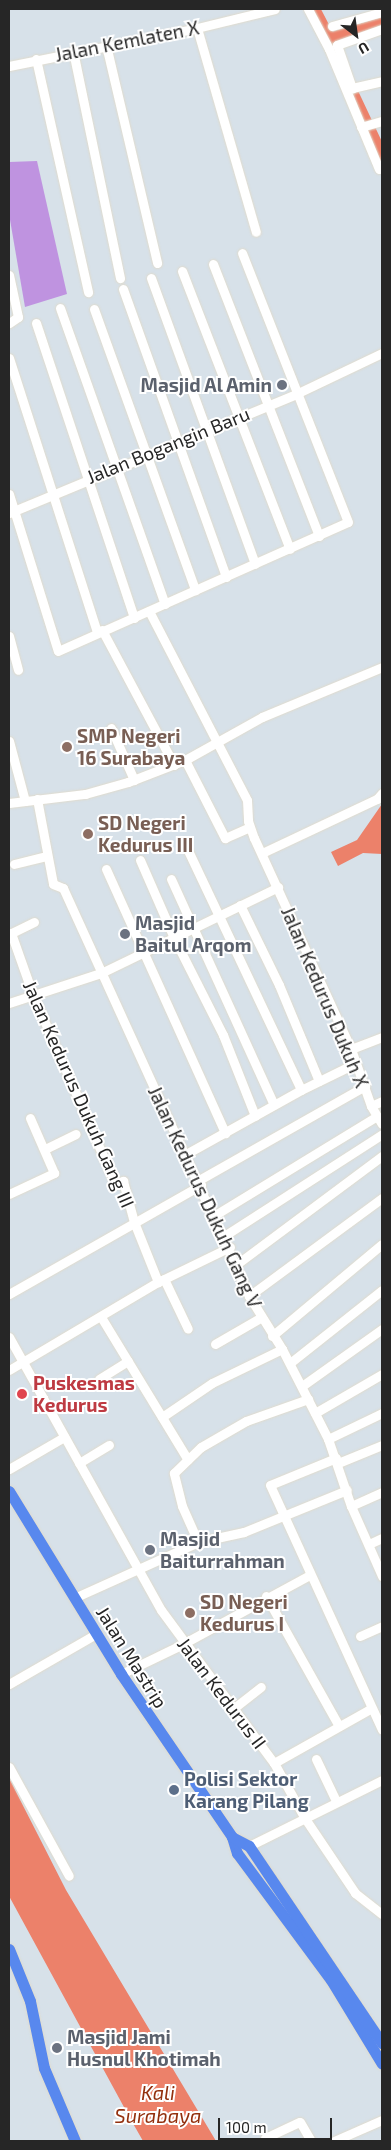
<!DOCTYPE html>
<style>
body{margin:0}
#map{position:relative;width:391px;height:2150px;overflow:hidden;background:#d7e1e9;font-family:"Exo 2",sans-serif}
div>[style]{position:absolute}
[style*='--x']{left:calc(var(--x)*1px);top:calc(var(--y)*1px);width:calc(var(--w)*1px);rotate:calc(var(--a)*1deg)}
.green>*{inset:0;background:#bf93e0}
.water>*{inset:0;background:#ec816a}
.river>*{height:14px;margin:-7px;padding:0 7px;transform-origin:7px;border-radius:7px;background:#ec816a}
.roads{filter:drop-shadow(0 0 1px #e0dbcd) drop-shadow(0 0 1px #e0dbcd)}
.minor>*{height:9px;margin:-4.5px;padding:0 4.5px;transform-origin:4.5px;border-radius:4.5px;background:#fff}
.major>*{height:11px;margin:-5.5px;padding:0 5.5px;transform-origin:5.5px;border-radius:5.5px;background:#5888ee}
.dots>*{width:14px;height:14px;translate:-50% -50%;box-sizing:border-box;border:2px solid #fff;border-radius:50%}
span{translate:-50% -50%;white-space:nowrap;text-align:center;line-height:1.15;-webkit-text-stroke:4px #fff;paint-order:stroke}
.street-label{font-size:19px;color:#262626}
.worship-label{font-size:19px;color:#5b616d;font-weight:700}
.right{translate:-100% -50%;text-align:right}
.left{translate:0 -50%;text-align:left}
.education-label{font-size:19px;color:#785e54;font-weight:700}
.health-label{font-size:19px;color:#be3a42;font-weight:700}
.service-label{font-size:19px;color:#4e5e75;font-weight:700}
.water-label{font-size:20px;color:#93300e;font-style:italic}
.frame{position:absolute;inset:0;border:10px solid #262626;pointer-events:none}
.north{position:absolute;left:331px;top:10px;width:50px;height:50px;-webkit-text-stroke:4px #fff;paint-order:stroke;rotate:150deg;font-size:14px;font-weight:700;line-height:20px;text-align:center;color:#262626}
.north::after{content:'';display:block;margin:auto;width:18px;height:22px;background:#262626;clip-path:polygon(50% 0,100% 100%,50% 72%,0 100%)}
.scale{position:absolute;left:218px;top:2118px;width:114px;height:22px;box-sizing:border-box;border:2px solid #262626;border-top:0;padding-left:6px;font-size:15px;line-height:18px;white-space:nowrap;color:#262626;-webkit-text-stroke:4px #fff;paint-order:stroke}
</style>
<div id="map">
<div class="green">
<div style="clip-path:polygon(37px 161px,67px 294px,25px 307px,9px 214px,9px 162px)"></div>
</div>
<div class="water">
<div style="clip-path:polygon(382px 804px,382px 854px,363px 853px,338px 866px,331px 852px,357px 840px)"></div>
<div style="clip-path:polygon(9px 1778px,66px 1890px,216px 2141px,143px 2141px,131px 2120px,9px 1896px)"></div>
</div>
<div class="river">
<div style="--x:313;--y:9;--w:59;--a:62.6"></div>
<div style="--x:329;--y:40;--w:55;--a:-16.8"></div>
<div style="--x:349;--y:88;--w:77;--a:64.8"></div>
</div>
<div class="roads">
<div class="minor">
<div style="--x:308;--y:9;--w:45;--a:62.3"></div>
<div style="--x:329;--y:49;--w:130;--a:67.4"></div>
<div style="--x:332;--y:26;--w:52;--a:-15.6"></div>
<div style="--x:197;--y:28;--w:212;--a:73.9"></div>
<div style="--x:382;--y:29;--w:48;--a:160.4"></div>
<div style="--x:337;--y:45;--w:46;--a:70.8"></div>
<div style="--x:352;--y:88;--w:31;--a:-13"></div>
<div style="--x:106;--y:45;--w:224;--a:76.8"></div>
<div style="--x:73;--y:51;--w:232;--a:78.3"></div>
<div style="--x:36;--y:59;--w:239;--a:77.4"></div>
<div style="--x:9;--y:66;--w:192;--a:-11.4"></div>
<div style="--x:197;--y:28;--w:80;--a:-13.7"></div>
<div style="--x:361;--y:127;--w:22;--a:-16"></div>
<div style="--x:213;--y:264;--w:292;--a:68.7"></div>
<div style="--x:182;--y:271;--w:298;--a:68.8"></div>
<div style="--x:9;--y:275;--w:43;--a:77.9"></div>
<div style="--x:18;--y:317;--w:11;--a:146"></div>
<div style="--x:151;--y:278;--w:304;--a:70"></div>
<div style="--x:123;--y:289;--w:306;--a:70.3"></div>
<div style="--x:60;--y:308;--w:314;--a:70.5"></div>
<div style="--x:94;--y:309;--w:299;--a:70.2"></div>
<div style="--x:36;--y:323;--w:311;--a:71.6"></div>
<div style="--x:9;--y:358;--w:288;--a:72.2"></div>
<div style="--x:9;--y:494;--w:164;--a:72.7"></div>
<div style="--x:58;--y:651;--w:317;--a:-24"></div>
<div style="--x:348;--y:522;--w:289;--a:-111.5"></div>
<div style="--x:9;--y:513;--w:313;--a:-22.5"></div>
<div style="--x:298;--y:393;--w:93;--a:-25.5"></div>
<div style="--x:149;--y:611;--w:213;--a:62.6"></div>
<div style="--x:247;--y:800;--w:21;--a:87"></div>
<div style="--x:248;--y:821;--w:18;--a:71"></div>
<div style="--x:254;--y:838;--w:232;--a:65.3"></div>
<div style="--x:351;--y:1049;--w:60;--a:70.7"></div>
<div style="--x:371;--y:1106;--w:21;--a:59"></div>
<div style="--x:102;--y:630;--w:153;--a:61.9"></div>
<div style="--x:9;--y:636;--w:35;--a:75"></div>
<div style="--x:111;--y:728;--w:57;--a:66.1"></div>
<div style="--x:9;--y:741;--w:62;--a:75.1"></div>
<div style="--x:185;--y:760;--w:88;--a:62.9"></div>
<div style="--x:225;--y:838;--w:27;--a:-24"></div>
<div style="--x:37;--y:799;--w:86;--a:79.3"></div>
<div style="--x:53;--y:884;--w:11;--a:22"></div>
<div style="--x:63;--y:888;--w:448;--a:65.5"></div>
<div style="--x:249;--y:1296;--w:62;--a:58.1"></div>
<div style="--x:282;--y:1349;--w:101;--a:62.9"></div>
<div style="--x:328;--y:1439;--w:71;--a:71.1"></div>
<div style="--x:351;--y:1506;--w:77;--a:66.1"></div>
<div style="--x:9;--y:803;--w:77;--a:-6.8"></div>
<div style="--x:85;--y:794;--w:45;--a:-15.6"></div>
<div style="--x:128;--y:782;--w:61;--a:-21.1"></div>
<div style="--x:185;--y:760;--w:88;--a:-29.2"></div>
<div style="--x:262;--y:717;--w:130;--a:-22.6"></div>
<div style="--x:184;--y:842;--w:274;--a:64.7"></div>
<div style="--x:262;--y:853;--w:127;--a:-25.2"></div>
<div style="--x:377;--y:799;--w:8;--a:-50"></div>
<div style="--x:140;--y:860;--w:85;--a:66.4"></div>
<div style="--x:174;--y:938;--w:109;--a:63.2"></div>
<div style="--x:223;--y:1035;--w:87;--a:68.4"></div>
<div style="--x:14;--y:864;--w:34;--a:-14"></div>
<div style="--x:106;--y:869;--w:290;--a:65.7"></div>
<div style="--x:171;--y:879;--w:248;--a:65.5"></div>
<div style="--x:240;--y:905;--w:89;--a:64"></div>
<div style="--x:279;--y:985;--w:104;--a:67.4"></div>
<div style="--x:34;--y:922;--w:25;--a:154"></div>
<div style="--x:11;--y:933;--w:66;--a:70.5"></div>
<div style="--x:33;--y:995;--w:206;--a:66.5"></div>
<div style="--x:115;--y:1184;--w:9;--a:-21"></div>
<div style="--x:123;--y:1181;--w:42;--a:75"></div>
<div style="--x:134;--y:1222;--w:65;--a:68.2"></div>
<div style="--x:9;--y:1003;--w:97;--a:-18.1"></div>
<div style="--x:101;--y:973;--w:197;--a:-25.9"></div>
<div style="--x:351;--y:1049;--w:33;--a:-21"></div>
<div style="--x:371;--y:1106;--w:12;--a:-24"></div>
<div style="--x:45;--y:1149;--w:34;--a:-26"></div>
<div style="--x:186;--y:1154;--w:132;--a:-29.1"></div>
<div style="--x:301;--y:1090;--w:61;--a:-26.1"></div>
<div style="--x:199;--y:1180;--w:191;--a:-29.5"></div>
<div style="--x:9;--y:1194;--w:50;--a:-25"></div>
<div style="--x:54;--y:1173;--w:60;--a:-113.6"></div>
<div style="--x:215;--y:1215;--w:190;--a:-31.4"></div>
<div style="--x:224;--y:1236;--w:188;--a:-32.8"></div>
<div style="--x:237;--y:1264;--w:181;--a:-36.7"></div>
<div style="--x:164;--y:1279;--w:55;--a:64.4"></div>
<div style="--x:9;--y:1294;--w:221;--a:-29.6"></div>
<div style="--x:249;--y:1296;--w:165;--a:-36.4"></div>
<div style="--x:101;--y:1317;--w:167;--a:58.7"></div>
<div style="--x:272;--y:1336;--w:143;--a:-39.9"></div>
<div style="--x:9;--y:1337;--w:312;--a:60.9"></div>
<div style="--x:161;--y:1610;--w:190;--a:53.6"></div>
<div style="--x:274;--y:1763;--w:62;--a:60.9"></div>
<div style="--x:304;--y:1817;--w:92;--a:56.1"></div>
<div style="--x:355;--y:1893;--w:34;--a:38"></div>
<div style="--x:215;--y:1344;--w:52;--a:-30"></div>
<div style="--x:290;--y:1363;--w:117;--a:-38.4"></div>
<div style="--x:9;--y:1370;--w:173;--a:-30.6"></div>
<div style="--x:158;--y:1282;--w:80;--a:-25.9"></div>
<div style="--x:99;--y:1379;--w:34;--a:-32"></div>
<div style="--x:302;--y:1386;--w:98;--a:-35.5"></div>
<div style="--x:315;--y:1413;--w:78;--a:-30.2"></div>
<div style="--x:162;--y:1417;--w:60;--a:-34.2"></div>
<div style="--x:212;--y:1383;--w:78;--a:-25.9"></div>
<div style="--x:328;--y:1439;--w:60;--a:-25.7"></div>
<div style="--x:336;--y:1458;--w:71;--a:157.8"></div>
<div style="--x:270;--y:1485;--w:269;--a:65.4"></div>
<div style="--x:79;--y:1463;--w:35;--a:-31"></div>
<div style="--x:338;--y:1463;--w:48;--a:-22.2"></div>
<div style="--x:9;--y:1469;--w:64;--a:-30.2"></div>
<div style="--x:351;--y:1506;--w:34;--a:-24"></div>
<div style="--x:198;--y:1542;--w:39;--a:-114"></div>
<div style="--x:182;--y:1506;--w:34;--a:-104"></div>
<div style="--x:174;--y:1473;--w:37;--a:-44"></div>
<div style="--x:201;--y:1447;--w:52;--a:-30"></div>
<div style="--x:246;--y:1421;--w:66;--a:-19.5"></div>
<div style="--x:369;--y:1544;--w:14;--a:-25"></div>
<div style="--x:266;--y:1596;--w:149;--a:60.7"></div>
<div style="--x:74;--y:1598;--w:136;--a:-24.3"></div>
<div style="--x:198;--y:1542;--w:47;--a:-12.3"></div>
<div style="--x:244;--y:1532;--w:111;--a:-22.2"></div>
<div style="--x:360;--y:1636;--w:24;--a:-24"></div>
<div style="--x:121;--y:1674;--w:64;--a:-25.8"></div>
<div style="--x:179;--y:1646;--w:149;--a:-28.5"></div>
<div style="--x:9;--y:1684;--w:100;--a:-29.9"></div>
<div style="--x:234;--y:1708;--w:34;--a:-38"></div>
<div style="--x:316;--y:1759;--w:47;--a:64.5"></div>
<div style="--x:274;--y:1763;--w:112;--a:-29.3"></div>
<div style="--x:9;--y:1767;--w:124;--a:61.2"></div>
<div style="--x:249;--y:1846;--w:148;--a:-26.4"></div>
<div style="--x:265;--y:2138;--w:38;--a:-25"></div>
<div style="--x:300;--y:2122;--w:22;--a:60"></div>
<div style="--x:334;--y:2141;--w:52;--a:-23.6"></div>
</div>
<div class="major">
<div style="--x:9;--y:1491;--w:215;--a:58.5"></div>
<div style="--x:121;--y:1674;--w:197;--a:55.7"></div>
<div style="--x:232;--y:1837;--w:17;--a:73"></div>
<div style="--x:237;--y:1853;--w:158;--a:53.5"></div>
<div style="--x:331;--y:1980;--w:98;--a:58.7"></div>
<div style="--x:232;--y:1837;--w:19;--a:28"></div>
<div style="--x:249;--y:1846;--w:238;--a:56"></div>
<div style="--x:9;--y:1949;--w:56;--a:68"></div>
<div style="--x:30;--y:2001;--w:68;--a:78.2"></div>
<div style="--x:44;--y:2068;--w:79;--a:67"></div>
</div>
</div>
<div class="dots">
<div style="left:282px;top:385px;background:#6b7280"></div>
<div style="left:67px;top:747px;background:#8d6e63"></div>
<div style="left:88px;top:834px;background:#8d6e63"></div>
<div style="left:125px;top:934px;background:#6b7280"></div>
<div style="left:22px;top:1394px;background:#e0444e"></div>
<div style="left:150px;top:1550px;background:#6b7280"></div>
<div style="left:190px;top:1613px;background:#8d6e63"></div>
<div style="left:174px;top:1790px;background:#5c6f8a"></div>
<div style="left:57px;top:2048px;background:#6b7280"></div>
</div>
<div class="street-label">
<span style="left:127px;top:41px;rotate:-11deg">Jalan Kemlaten X</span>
<span style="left:168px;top:445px;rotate:-22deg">Jalan Bogangin Baru</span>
<span style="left:325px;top:997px;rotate:67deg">Jalan Kedurus Dukuh X</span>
<span style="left:79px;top:1094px;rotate:66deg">Jalan Kedurus Dukuh Gang III</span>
<span style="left:205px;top:1197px;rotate:65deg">Jalan Kedurus Dukuh Gang V</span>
<span style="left:132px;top:1657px;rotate:58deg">Jalan Mastrip</span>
<span style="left:222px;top:1693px;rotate:53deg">Jalan Kedurus II</span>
</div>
<div class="worship-label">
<span class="right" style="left:272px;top:385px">Masjid Al Amin</span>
<span class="left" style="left:135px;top:934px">Masjid<br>Baitul Arqom</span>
<span class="left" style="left:160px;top:1550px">Masjid<br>Baiturrahman</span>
<span class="left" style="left:67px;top:2048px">Masjid Jami<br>Husnul Khotimah</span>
</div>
<div class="education-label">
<span class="left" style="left:77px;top:747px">SMP Negeri<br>16 Surabaya</span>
<span class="left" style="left:98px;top:834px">SD Negeri<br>Kedurus III</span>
<span class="left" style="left:200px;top:1613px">SD Negeri<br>Kedurus I</span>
</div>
<div class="health-label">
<span class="left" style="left:33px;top:1394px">Puskesmas<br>Kedurus</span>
</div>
<div class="service-label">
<span class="left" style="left:184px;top:1790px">Polisi Sektor<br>Karang Pilang</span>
</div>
<div class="water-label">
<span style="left:158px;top:2104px">Kali<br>Surabaya</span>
</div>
<div class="frame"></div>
<div class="north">U</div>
<div class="scale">100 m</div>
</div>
